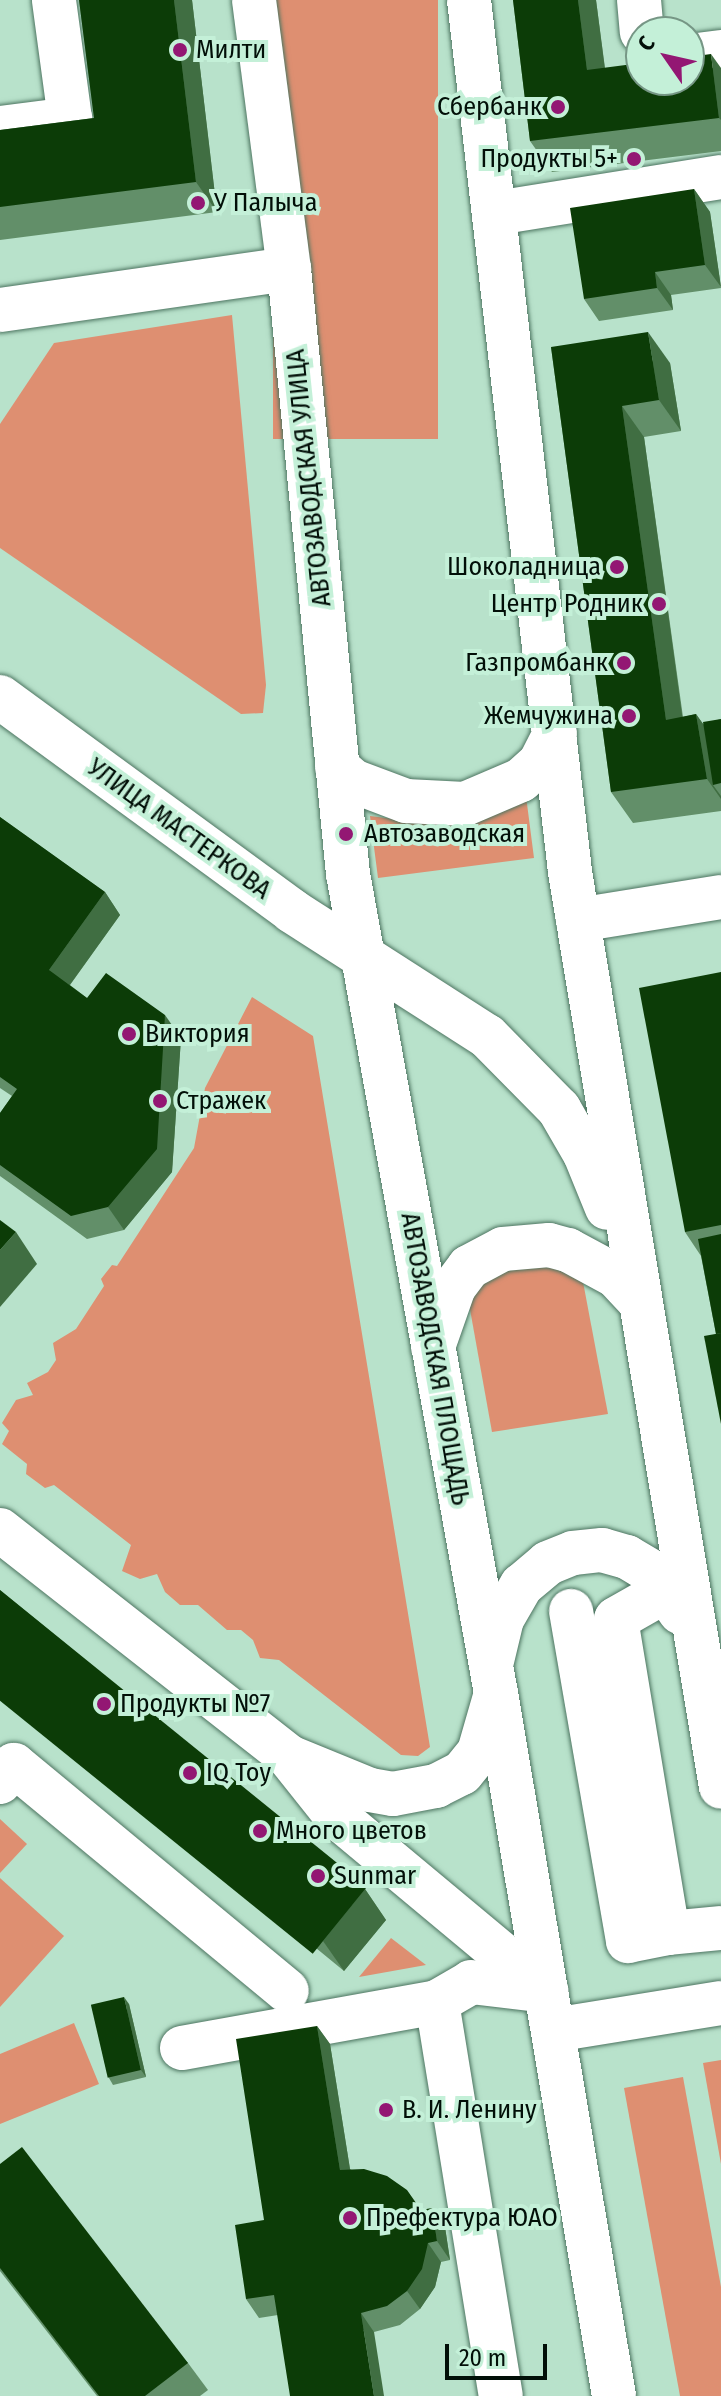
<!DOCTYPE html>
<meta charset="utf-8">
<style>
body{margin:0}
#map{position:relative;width:721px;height:2396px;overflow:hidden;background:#b8e2cb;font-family:"Fira Sans Condensed",sans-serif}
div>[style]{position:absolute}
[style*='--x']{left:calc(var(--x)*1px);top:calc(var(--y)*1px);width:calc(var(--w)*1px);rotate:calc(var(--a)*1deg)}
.green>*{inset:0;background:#de8f71;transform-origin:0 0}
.roads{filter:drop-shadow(0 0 2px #4d7561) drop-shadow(0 0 2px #4d7561)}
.minor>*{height:44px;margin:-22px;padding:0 22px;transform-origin:22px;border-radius:22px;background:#fff}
.major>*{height:44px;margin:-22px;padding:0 22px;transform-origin:22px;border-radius:22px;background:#fff}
.wall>*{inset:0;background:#628f69}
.shaded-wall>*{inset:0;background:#406e42}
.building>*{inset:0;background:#0c3c07;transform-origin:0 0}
.dots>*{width:22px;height:22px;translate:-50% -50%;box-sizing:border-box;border:4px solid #c4f0d8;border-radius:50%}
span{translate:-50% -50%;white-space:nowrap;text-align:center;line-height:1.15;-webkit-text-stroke:8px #c4f0d8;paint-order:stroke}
.poi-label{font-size:26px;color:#020f08}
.left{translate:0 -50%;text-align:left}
.right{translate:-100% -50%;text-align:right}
.street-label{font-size:26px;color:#020f08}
.north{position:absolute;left:625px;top:16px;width:80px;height:80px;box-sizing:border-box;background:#c4f0d8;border:2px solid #769685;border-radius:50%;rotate:304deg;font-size:22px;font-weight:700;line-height:32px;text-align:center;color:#020f08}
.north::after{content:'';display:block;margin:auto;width:28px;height:36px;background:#931773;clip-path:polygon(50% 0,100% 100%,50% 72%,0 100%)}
.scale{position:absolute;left:445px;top:2344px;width:102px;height:36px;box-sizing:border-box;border:4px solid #020f08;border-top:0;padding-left:10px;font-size:24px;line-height:28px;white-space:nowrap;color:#020f08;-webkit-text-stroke:6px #c4f0d8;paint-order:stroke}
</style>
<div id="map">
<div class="green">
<div style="left:273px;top:0;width:165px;height:439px"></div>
<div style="clip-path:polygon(232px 315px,266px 685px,263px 713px,241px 714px,0 548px,0 424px,54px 343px)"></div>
<div style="clip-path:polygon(526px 796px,534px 858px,378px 878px,370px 816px,441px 825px,468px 822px)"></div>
<div style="clip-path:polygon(252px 997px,313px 1036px,430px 1747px,418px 1756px,401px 1755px,279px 1660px,260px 1658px,253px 1640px,241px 1630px,227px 1630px,198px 1605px,180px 1605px,165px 1592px,157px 1574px,140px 1579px,122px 1571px,131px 1545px,54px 1485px,45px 1488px,26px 1474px,27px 1464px,2px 1444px,9px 1431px,2px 1423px,16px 1400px,33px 1395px,27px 1383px,48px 1372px,56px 1360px,53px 1343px,76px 1329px,104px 1286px,101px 1279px,112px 1265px,117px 1266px,194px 1148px,205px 1088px)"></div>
<div style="clip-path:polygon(489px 1264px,580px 1266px,608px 1414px,492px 1432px,466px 1287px)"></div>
<div style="clip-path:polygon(0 1819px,27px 1844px,0 1873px)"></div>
<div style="clip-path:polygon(0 1878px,64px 1936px,0 2007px)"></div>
<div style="clip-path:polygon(391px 1938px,426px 1965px,359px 1977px)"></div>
<div style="clip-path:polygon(74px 2023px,99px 2084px,0 2124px,0 2054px)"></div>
<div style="clip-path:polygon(721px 2060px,721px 2164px,703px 2063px)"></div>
<div style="clip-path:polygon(683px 2077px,721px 2287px,721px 2396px,680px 2396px,624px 2088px)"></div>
</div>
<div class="roads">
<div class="minor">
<div style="--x:639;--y:0;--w:32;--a:85"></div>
<div style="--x:689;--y:56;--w:32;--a:-7"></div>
<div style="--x:0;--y:128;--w:71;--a:-7.3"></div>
<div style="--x:70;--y:119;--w:120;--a:-97.7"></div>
<div style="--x:496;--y:213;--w:228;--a:-9.1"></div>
<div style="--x:0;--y:310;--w:292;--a:-8.1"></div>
<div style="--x:337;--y:767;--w:21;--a:41"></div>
<div style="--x:353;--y:781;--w:57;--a:20.7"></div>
<div style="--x:406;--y:801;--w:59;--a:2.9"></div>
<div style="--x:465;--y:804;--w:61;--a:-23.2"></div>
<div style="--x:521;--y:780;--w:25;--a:-42"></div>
<div style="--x:540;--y:763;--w:33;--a:-63"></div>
<div style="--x:578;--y:920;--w:145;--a:-9.1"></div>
<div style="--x:433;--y:1347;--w:64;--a:-70.7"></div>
<div style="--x:454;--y:1287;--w:25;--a:-53"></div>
<div style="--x:469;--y:1267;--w:38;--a:-28"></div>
<div style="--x:503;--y:1249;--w:46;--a:-5"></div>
<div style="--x:549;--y:1245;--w:20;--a:15"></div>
<div style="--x:568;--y:1250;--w:55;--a:28.4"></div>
<div style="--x:616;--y:1276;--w:34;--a:47"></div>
<div style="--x:0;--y:1530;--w:367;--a:38.1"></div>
<div style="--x:289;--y:1757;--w:75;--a:51.5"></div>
<div style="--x:336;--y:1816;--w:273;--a:39.8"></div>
<div style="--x:571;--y:1611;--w:335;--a:80.2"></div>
<div style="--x:628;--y:1941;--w:41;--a:-11.3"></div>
<div style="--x:668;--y:1933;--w:318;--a:-99.4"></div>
<div style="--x:616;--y:1619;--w:59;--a:-29.6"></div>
<div style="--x:491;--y:1665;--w:47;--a:-76.6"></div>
<div style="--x:502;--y:1619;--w:39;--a:-60"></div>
<div style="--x:522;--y:1585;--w:34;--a:-40"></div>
<div style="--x:548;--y:1563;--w:27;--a:-22"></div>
<div style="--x:573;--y:1553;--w:29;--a:-6"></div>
<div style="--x:602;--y:1550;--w:26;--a:16"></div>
<div style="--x:627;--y:1557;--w:29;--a:31"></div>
<div style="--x:652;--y:1572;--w:49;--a:55"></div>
<div style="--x:292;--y:1758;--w:84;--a:22.3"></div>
<div style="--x:370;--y:1790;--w:23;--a:10"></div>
<div style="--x:393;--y:1794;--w:44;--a:-10.5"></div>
<div style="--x:436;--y:1786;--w:29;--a:-27"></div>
<div style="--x:462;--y:1773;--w:27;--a:-51"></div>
<div style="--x:479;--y:1752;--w:61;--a:-73.9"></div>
<div style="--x:0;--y:1782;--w:22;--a:-51"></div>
<div style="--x:14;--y:1765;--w:354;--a:39.6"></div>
<div style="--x:668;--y:1933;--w:53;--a:-5.4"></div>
<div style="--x:437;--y:2002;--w:399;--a:80.8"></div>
<div style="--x:554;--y:2030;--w:169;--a:-9.2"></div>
<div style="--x:182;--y:2048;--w:259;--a:-10.2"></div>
<div style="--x:437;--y:2002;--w:39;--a:-30"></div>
<div style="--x:471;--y:1982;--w:76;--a:6.8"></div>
</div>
<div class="major">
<div style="--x:254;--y:0;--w:271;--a:82.6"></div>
<div style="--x:289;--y:269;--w:608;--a:84.43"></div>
<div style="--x:348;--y:874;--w:832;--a:79.76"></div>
<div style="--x:496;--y:1693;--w:713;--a:80.47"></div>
<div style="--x:469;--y:0;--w:878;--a:83.39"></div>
<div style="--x:570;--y:872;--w:927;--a:80.63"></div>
<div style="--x:0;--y:697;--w:362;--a:36.2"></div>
<div style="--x:292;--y:911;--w:232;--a:32.7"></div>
<div style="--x:487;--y:1036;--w:103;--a:45.4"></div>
<div style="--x:559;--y:1109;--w:52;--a:60"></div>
<div style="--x:585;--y:1154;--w:58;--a:67.8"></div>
</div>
</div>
<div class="wall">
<div style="clip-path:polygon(79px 0,192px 0,217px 212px,0 240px,0 130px,94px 118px)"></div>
<div style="clip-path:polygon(513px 0,596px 0,605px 68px,721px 68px,721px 151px,552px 172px,530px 141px)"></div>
<div style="clip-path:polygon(694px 189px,710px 212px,721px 288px,671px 295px,673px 310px,599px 321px,584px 299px)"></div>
<div style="clip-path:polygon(551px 347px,670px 363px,681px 431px,644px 437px,683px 717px,696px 714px,703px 724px,721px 719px,721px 811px,633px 823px,611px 792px)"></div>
<div style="clip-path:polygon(0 817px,105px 892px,120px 915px,70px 985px,87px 998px,181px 1038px,172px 1172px,124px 1230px,87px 1239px,0 1176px,0 1113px,12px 1096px,0 1088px)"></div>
<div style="clip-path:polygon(721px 972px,721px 1424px,716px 1334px,701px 1256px,685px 1232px)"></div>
<div style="clip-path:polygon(0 1590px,365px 1889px,386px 1920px,344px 1971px,3px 1691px,0 1695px)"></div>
<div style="clip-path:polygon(129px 2004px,146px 2077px,113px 2085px,109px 2078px)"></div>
<div style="clip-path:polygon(317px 2026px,330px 2044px,350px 2169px,421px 2210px,445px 2227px,450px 2260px,441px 2262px,435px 2287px,420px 2309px,400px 2325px,374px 2332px,278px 2315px,259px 2318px,246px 2299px,264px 2220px)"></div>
<div style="clip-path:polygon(0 2164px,188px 2363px,208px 2390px,200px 2396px,97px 2396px,0 2271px)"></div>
</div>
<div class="shaded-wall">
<div style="clip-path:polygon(174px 0,192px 0,217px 212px,196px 182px)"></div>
<div style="clip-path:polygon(578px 0,596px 0,609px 101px,587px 70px)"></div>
<div style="clip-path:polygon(711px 54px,721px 68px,721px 120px,719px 118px)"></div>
<div style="clip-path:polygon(694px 189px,710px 212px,721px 287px,705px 265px)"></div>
<div style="clip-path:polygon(655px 272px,671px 295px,673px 310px,657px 288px)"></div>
<div style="clip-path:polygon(648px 332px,670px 363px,681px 431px,659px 400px)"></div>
<div style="clip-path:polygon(622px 406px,644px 437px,687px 751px,666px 720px)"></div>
<div style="clip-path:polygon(696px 714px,718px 745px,713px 785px,721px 796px,721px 799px,707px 779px)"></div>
<div style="clip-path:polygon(105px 892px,120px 915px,64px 993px,49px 970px)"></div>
<div style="clip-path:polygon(165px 1015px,181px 1038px,172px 1172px,124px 1230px,108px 1207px)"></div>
<div style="clip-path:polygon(16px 1232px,37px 1264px,0 1307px,0 1250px)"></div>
<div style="clip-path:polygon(365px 1889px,386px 1920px,344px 1971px,323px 1941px)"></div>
<div style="clip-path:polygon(124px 1997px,129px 2004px,146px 2077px,141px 2070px)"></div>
<div style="clip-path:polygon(317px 2026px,330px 2044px,353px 2188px,340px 2170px)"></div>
<div style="clip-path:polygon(432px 2208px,445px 2227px,450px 2260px,437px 2241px)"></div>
<div style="clip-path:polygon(428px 2243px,441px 2262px,435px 2287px,420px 2309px,407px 2291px)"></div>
<div style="clip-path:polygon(361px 2313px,374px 2332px,384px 2396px,374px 2396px)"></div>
</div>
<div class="building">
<div style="clip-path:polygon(79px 0,174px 0,196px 182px,0 207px,0 130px,94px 118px)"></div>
<div style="clip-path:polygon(513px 0,578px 0,587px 70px,641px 63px,641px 80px,689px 80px,689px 57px,711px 54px,719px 118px,530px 141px)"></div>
<div style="clip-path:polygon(694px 189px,705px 265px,655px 272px,657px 288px,584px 299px,570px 208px)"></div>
<div style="clip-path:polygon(648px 332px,659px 400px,622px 406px,666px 720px,696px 714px,707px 779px,611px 792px,551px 347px)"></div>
<div style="clip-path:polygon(721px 719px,721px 783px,713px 785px,703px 722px)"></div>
<div style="clip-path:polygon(0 817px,105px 892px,49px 970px,87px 998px,106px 973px,165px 1015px,157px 1149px,108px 1207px,71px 1216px,0 1165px,0 1113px,17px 1089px,0 1077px)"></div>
<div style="clip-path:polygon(721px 972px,721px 1225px,685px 1232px,639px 988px)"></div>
<div style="clip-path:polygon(0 1220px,16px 1232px,0 1250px)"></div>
<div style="clip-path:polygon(721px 1234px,721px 1333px,716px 1334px,698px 1239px)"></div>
<div style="clip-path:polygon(721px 1333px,721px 1424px,704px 1336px)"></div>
<div style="left:0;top:1590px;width:472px;height:86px;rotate:39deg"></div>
<div style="left:124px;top:1997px;width:75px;height:34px;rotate:77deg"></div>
<div style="clip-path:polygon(317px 2026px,340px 2170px,364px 2169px,387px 2176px,407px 2190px,421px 2210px,432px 2208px,437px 2241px,428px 2243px,422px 2269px,407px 2291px,387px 2306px,361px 2313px,374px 2396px,290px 2396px,274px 2295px,246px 2299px,235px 2225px,264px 2220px,236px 2039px)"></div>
<div style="clip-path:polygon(22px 2147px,188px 2363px,145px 2396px,99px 2396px,0 2268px,0 2164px)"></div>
</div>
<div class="dots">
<div style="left:180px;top:50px;background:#931773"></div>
<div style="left:558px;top:107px;background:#931773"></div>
<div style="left:634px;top:159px;background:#931773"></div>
<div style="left:198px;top:203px;background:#931773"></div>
<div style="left:617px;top:567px;background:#931773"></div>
<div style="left:659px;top:604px;background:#931773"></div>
<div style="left:624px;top:663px;background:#931773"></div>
<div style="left:629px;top:716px;background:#931773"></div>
<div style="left:346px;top:834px;background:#931773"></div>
<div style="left:129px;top:1034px;background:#931773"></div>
<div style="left:160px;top:1101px;background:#931773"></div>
<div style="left:104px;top:1704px;background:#931773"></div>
<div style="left:190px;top:1773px;background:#931773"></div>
<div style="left:260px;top:1831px;background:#931773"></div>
<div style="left:318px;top:1876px;background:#931773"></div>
<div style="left:386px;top:2110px;background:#931773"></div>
<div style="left:350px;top:2218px;background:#931773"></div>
</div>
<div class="poi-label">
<span class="left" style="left:196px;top:50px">Милти</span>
<span class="right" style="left:542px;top:107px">Сбербанк</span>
<span class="right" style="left:618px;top:159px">Продукты 5+</span>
<span class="left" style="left:214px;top:203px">У Палыча</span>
<span class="right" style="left:601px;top:567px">Шоколадница</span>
<span class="right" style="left:643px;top:604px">Центр Родник</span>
<span class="right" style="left:608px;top:663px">Газпромбанк</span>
<span class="right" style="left:613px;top:716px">Жемчужина</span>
<span class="left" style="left:364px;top:834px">Автозаводская</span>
<span class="left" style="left:145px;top:1034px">Виктория</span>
<span class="left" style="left:176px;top:1101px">Стражек</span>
<span class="left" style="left:120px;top:1704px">Продукты №7</span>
<span class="left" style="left:206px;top:1773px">IQ Toy</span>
<span class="left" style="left:276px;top:1831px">Много цветов</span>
<span class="left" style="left:334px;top:1876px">Sunmar</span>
<span class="left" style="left:402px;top:2110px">В. И. Ленину</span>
<span class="left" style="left:366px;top:2218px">Префектура ЮАО</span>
</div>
<div class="street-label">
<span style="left:309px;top:478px;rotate:-96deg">АВТОЗАВОДСКАЯ УЛИЦА</span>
<span style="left:179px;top:829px;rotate:36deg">УЛИЦА МАСТЕРКОВА</span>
<span style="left:435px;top:1359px;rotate:80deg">АВТОЗАВОДСКАЯ ПЛОЩАДЬ</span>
</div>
<div class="north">С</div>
<div class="scale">20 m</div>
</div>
